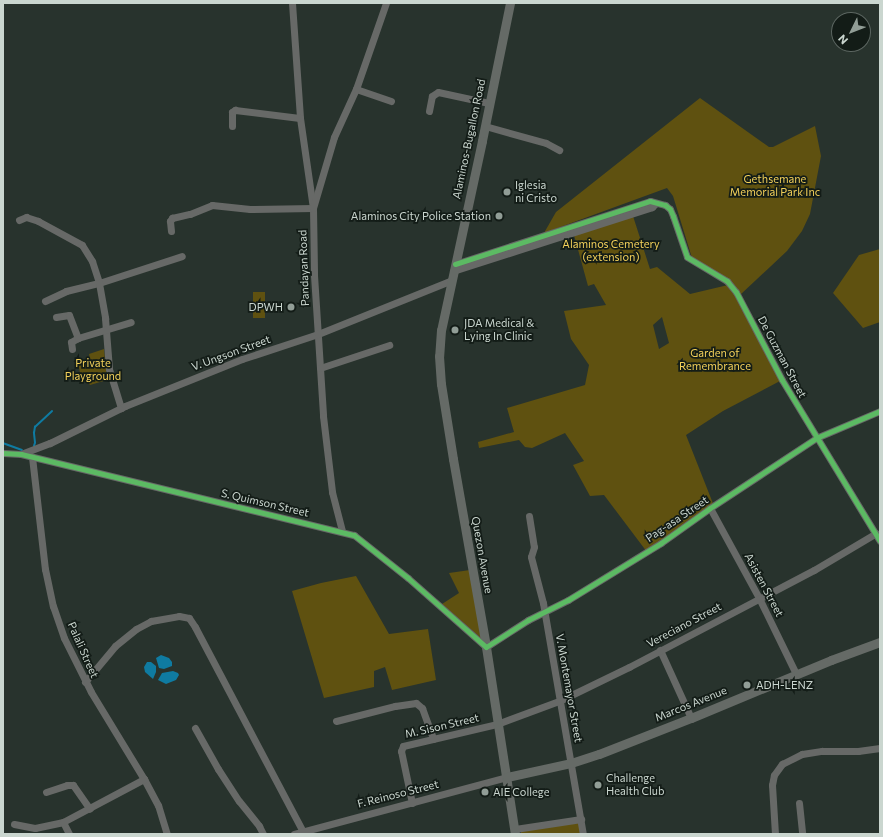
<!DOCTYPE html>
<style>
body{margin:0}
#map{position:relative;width:883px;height:837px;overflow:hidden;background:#28332d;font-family:Commissioner,sans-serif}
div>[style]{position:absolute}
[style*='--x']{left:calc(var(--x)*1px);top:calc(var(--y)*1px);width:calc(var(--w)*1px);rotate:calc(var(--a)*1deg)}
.green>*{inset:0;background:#5f5110;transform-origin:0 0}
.water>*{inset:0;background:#0f7ba1}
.stream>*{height:1.5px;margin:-0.75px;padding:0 0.75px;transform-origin:0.75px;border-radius:0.75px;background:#0f7ba1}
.minor>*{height:7px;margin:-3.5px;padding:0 3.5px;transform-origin:3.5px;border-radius:3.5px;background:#676967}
.major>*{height:9px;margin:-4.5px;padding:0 4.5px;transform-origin:4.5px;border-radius:4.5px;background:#656a66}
.cycleway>*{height:5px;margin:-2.5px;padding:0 2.5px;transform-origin:2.5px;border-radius:2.5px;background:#5cba63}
.dots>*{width:11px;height:11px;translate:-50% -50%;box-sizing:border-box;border:2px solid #131c17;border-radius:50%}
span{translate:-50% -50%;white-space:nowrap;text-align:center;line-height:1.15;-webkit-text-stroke:3.5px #131c17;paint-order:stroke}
.street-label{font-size:11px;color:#cad6cf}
.park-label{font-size:11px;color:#f4d15a}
.poi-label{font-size:11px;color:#cad6cf}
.left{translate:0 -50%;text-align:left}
.right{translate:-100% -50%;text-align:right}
.frame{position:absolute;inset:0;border:4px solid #cad6cf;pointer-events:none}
.north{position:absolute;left:831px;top:12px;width:40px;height:40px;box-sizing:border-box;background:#131c17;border:1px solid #5c6661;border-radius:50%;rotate:227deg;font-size:11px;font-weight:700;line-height:16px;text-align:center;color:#cad6cf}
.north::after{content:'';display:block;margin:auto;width:14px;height:18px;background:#919d96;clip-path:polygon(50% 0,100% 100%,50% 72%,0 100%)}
</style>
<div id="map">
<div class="green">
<div style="clip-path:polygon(700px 98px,769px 147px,773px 147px,815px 126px,821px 156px,810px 214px,802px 231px,787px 251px,740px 295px,692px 258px,673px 196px,667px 188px,544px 233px,556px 212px)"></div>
<div style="clip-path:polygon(evenodd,633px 216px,650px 269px,657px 267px,690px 294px,728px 285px,731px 288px,780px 381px,723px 411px,686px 435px,714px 506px,647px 552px,604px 495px,590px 496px,573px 465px,584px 461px,565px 433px,532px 448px,525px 447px,519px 440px,479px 448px,478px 442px,514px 432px,507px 408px,585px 385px,589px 365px,571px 339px,564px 311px,606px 305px,594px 284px,588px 286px,574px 235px,633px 216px,662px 317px,669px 343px,659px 349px,653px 325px,662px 317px)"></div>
<div style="clip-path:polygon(880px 249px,880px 322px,863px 328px,833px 293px,859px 255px)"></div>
<div style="left:253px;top:292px;width:12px;height:26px"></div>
<div style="clip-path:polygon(104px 349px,107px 380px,90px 385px,80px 373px,78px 362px,90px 359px,89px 354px)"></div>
<div style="clip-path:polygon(470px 570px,482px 639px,442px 604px,459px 593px,449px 573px)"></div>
<div style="clip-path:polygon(356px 576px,389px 634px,428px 629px,436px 680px,392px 690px,385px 667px,374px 671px,374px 687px,324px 698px,292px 591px,321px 583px)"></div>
<div style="clip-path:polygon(579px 817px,582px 834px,521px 834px,521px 826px)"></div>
</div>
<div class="water">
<div style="clip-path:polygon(161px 655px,169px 658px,172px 662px,172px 666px,164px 669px,159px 668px,156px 658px)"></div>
<div style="clip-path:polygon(147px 662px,151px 662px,156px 666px,156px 672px,153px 679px,145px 672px,144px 667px)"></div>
<div style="clip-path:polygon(173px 671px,178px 673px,179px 675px,176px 680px,166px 684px,158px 680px,162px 673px)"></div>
</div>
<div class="stream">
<div style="--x:3;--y:443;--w:20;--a:20"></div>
<div style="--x:34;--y:446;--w:3;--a:-72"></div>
<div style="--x:35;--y:443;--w:10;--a:-96"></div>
<div style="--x:34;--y:433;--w:6;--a:-81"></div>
<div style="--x:35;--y:427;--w:23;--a:-43"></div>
</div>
<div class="minor">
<div style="--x:292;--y:3;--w:115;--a:86"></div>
<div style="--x:300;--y:118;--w:91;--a:81.8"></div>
<div style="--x:313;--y:208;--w:67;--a:89.1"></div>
<div style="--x:314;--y:275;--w:141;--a:86.3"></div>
<div style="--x:323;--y:416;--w:77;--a:83.2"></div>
<div style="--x:332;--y:492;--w:40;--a:75.6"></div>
<div style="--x:356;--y:89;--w:37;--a:19"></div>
<div style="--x:429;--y:111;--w:15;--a:-79"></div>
<div style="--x:432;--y:96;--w:7;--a:-34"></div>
<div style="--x:438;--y:92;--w:52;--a:12.2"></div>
<div style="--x:232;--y:126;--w:14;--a:-90"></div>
<div style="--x:232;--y:112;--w:4;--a:-34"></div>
<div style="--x:235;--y:110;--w:65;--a:7"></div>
<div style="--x:485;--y:126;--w:63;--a:15.6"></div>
<div style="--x:546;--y:143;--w:15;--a:28"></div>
<div style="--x:19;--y:220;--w:8;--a:-23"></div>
<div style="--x:26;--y:217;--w:13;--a:18"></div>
<div style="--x:38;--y:221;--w:50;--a:28.6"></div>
<div style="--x:82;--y:245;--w:19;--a:58"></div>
<div style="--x:92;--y:261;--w:23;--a:72"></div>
<div style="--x:99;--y:283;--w:87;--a:-18"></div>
<div style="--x:171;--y:231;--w:10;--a:-96"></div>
<div style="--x:170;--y:221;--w:4;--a:-56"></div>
<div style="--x:172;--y:218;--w:18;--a:-13"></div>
<div style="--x:190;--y:214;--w:24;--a:-22"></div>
<div style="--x:212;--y:205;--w:38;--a:6"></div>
<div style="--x:250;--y:209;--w:63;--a:-0.9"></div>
<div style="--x:313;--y:208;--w:74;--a:-73.5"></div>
<div style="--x:334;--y:137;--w:53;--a:-65.4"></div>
<div style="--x:356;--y:89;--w:91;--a:-70.8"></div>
<div style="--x:455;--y:264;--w:205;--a:-17.9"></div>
<div style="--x:650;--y:201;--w:16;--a:15"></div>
<div style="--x:665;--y:205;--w:6;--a:39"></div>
<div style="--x:670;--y:209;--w:8;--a:67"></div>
<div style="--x:673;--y:216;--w:43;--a:71.1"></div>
<div style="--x:687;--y:257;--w:47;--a:31"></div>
<div style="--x:727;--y:281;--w:14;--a:51"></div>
<div style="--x:736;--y:292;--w:99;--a:62.4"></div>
<div style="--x:782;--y:380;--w:188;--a:58.7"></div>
<div style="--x:453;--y:271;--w:209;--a:-17.8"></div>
<div style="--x:652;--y:207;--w:4;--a:-45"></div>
<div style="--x:45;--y:301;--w:23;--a:-25"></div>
<div style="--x:66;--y:291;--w:34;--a:-14"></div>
<div style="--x:99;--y:283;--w:36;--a:80"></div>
<div style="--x:105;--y:318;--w:51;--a:85.5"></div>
<div style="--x:109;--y:369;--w:41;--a:72.9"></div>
<div style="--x:56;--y:317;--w:13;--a:-9"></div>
<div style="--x:69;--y:315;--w:25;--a:69"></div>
<div style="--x:72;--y:349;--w:7;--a:-98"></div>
<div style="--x:71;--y:342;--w:8;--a:-30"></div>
<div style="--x:78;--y:338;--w:55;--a:-16.8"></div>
<div style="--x:320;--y:368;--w:73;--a:-18.4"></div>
<div style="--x:3;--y:453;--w:18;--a:3"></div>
<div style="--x:21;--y:454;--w:343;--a:13.7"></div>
<div style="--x:354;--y:535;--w:69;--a:38.5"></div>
<div style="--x:408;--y:578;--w:104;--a:41.5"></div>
<div style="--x:486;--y:647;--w:50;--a:-32.7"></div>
<div style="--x:528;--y:620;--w:45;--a:-26.6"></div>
<div style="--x:568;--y:600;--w:109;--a:-31.5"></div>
<div style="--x:661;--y:543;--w:60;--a:-35.5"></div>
<div style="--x:710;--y:508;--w:127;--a:-33.4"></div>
<div style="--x:816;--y:438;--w:69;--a:-22.9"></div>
<div style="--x:21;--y:454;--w:31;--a:-21"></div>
<div style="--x:50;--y:443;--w:84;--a:-26.3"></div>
<div style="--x:125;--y:406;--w:126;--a:-21.9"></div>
<div style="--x:242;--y:359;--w:80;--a:-18.2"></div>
<div style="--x:318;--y:334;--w:144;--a:-21.9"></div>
<div style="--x:32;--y:457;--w:113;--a:83.4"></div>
<div style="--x:45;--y:569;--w:38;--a:78"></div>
<div style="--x:53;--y:606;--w:34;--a:71"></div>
<div style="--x:64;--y:638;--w:60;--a:63.4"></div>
<div style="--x:91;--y:692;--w:102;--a:58.7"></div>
<div style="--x:144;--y:779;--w:30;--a:62"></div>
<div style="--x:158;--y:805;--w:30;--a:73"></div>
<div style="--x:710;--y:508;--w:102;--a:61.4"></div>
<div style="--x:759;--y:598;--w:85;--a:64"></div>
<div style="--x:529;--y:516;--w:31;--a:81"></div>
<div style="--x:534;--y:547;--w:10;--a:107"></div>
<div style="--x:531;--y:557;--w:48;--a:75.4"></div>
<div style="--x:543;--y:603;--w:234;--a:80.2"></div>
<div style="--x:660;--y:650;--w:75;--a:65.5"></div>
<div style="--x:85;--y:682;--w:47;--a:-50.2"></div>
<div style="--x:115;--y:646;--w:27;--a:-39"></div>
<div style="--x:136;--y:629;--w:17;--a:-28"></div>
<div style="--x:151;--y:621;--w:28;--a:-10"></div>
<div style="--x:179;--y:616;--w:10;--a:11"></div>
<div style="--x:189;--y:618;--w:11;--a:56"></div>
<div style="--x:195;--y:627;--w:232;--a:62.2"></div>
<div style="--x:336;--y:721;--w:61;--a:-14.3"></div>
<div style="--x:395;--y:706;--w:21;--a:-8"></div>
<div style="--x:416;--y:703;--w:8;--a:40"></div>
<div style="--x:422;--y:708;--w:33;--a:70"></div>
<div style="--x:195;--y:728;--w:47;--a:60.7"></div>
<div style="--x:218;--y:769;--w:38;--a:57"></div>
<div style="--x:239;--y:801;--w:32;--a:51"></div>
<div style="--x:259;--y:826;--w:9;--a:63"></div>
<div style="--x:46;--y:792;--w:22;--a:-18"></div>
<div style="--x:67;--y:785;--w:6;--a:0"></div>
<div style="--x:73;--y:785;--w:29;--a:55"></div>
<div style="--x:412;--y:803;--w:53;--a:-101.9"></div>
<div style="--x:401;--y:751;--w:5;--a:-68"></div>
<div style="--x:403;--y:746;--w:97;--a:-13.2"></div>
<div style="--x:497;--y:724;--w:66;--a:-20.4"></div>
<div style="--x:559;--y:701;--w:78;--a:-25.9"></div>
<div style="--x:629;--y:667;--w:209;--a:-27.7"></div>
<div style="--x:814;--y:570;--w:72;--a:-30.8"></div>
<div style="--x:799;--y:803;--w:31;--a:84"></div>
<div style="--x:63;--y:822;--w:13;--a:63"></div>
<div style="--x:14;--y:824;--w:21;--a:11"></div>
<div style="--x:35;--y:828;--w:29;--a:-12"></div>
<div style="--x:63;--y:822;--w:92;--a:-28"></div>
<div style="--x:515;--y:829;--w:67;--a:-8.6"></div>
<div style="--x:294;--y:834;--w:220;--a:-15"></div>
<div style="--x:775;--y:834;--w:49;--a:-93.5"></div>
<div style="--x:772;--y:785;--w:10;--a:-79"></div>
<div style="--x:774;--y:775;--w:14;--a:-54"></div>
<div style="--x:782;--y:764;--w:22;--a:-27"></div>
<div style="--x:802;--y:754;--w:20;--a:-9"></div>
<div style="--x:822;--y:751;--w:36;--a:0"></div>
<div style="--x:858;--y:751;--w:22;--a:-8"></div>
</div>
<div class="major">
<div style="--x:510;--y:3;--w:141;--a:101.5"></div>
<div style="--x:482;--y:141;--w:193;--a:102.2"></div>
<div style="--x:441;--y:330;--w:26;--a:94"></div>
<div style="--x:439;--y:356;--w:28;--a:86"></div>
<div style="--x:441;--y:384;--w:76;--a:80.9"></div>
<div style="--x:453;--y:459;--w:191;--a:80"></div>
<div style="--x:486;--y:647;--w:189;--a:81.2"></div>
<div style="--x:507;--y:777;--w:66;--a:-12.3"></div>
<div style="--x:571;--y:763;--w:29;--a:-18"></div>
<div style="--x:599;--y:754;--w:99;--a:-21.4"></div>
<div style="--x:691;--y:718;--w:152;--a:-22.5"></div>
<div style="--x:831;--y:660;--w:52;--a:-20.2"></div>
</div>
<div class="cycleway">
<div style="--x:455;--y:264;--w:205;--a:-17.9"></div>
<div style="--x:650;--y:201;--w:16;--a:15"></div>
<div style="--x:665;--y:205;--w:6;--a:39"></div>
<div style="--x:670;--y:209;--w:8;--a:67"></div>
<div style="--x:673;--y:216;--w:43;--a:71.1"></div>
<div style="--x:687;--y:257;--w:47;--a:31"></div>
<div style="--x:727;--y:281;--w:14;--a:51"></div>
<div style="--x:736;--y:292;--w:99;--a:62.4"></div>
<div style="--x:782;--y:380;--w:188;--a:58.7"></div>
<div style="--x:3;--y:453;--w:18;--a:3"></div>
<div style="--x:21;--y:454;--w:343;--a:13.7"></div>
<div style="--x:354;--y:535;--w:69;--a:38.5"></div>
<div style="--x:408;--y:578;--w:104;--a:41.5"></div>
<div style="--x:486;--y:647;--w:50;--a:-32.7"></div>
<div style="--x:528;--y:620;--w:45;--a:-26.6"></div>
<div style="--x:568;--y:600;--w:109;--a:-31.5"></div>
<div style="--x:661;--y:543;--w:60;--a:-35.5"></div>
<div style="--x:710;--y:508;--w:127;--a:-33.4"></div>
<div style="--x:816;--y:438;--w:69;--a:-22.9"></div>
</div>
<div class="dots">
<div style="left:507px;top:192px;background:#919d96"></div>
<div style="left:499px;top:216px;background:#919d96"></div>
<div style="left:291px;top:307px;background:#919d96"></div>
<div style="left:455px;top:330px;background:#919d96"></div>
<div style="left:747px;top:685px;background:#919d96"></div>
<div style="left:598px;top:785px;background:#919d96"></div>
<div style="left:485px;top:792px;background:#919d96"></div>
</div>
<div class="street-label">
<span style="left:469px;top:139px;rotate:-78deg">Alaminos-Bugallon Road</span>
<span style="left:304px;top:268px;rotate:-92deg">Pandayan Road</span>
<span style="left:231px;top:353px;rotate:-20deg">V. Ungson Street</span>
<span style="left:782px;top:357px;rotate:62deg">De Guzman Street</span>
<span style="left:265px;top:503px;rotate:13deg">S. Quimson Street</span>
<span style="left:677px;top:519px;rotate:-34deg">Pag-asa Street</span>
<span style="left:482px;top:555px;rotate:80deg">Quezon Avenue</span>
<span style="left:764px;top:585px;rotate:62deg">Asisten Street</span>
<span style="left:684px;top:625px;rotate:-28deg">Vereciano Street</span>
<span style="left:83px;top:650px;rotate:66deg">Palali Street</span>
<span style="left:569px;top:688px;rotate:80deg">V. Montemayor Street</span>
<span style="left:691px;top:704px;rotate:-22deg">Marcos Avenue</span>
<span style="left:442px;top:726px;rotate:-13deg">M. Sison Street</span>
<span style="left:398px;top:794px;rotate:-14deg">F. Reinoso Street</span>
</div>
<div class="park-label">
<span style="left:775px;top:186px">Gethsemane<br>Memorial Park Inc</span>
<span style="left:611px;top:251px">Alaminos Cemetery<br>(extension)</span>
<span style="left:715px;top:360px">Garden of<br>Remembrance</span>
<span style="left:93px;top:370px">Private<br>Playground</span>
</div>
<div class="poi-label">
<span class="left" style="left:515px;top:192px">Iglesia<br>ni Cristo</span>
<span class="right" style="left:491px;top:216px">Alaminos City Police Station</span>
<span class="right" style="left:283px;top:307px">DPWH</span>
<span class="left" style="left:464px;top:330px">JDA Medical &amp;<br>Lying In Clinic</span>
<span class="left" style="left:756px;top:685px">ADH-LENZ</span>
<span class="left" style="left:606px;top:785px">Challenge<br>Health Club</span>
<span class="left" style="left:493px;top:792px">AIE College</span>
</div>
<div class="frame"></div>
<div class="north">N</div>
</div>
